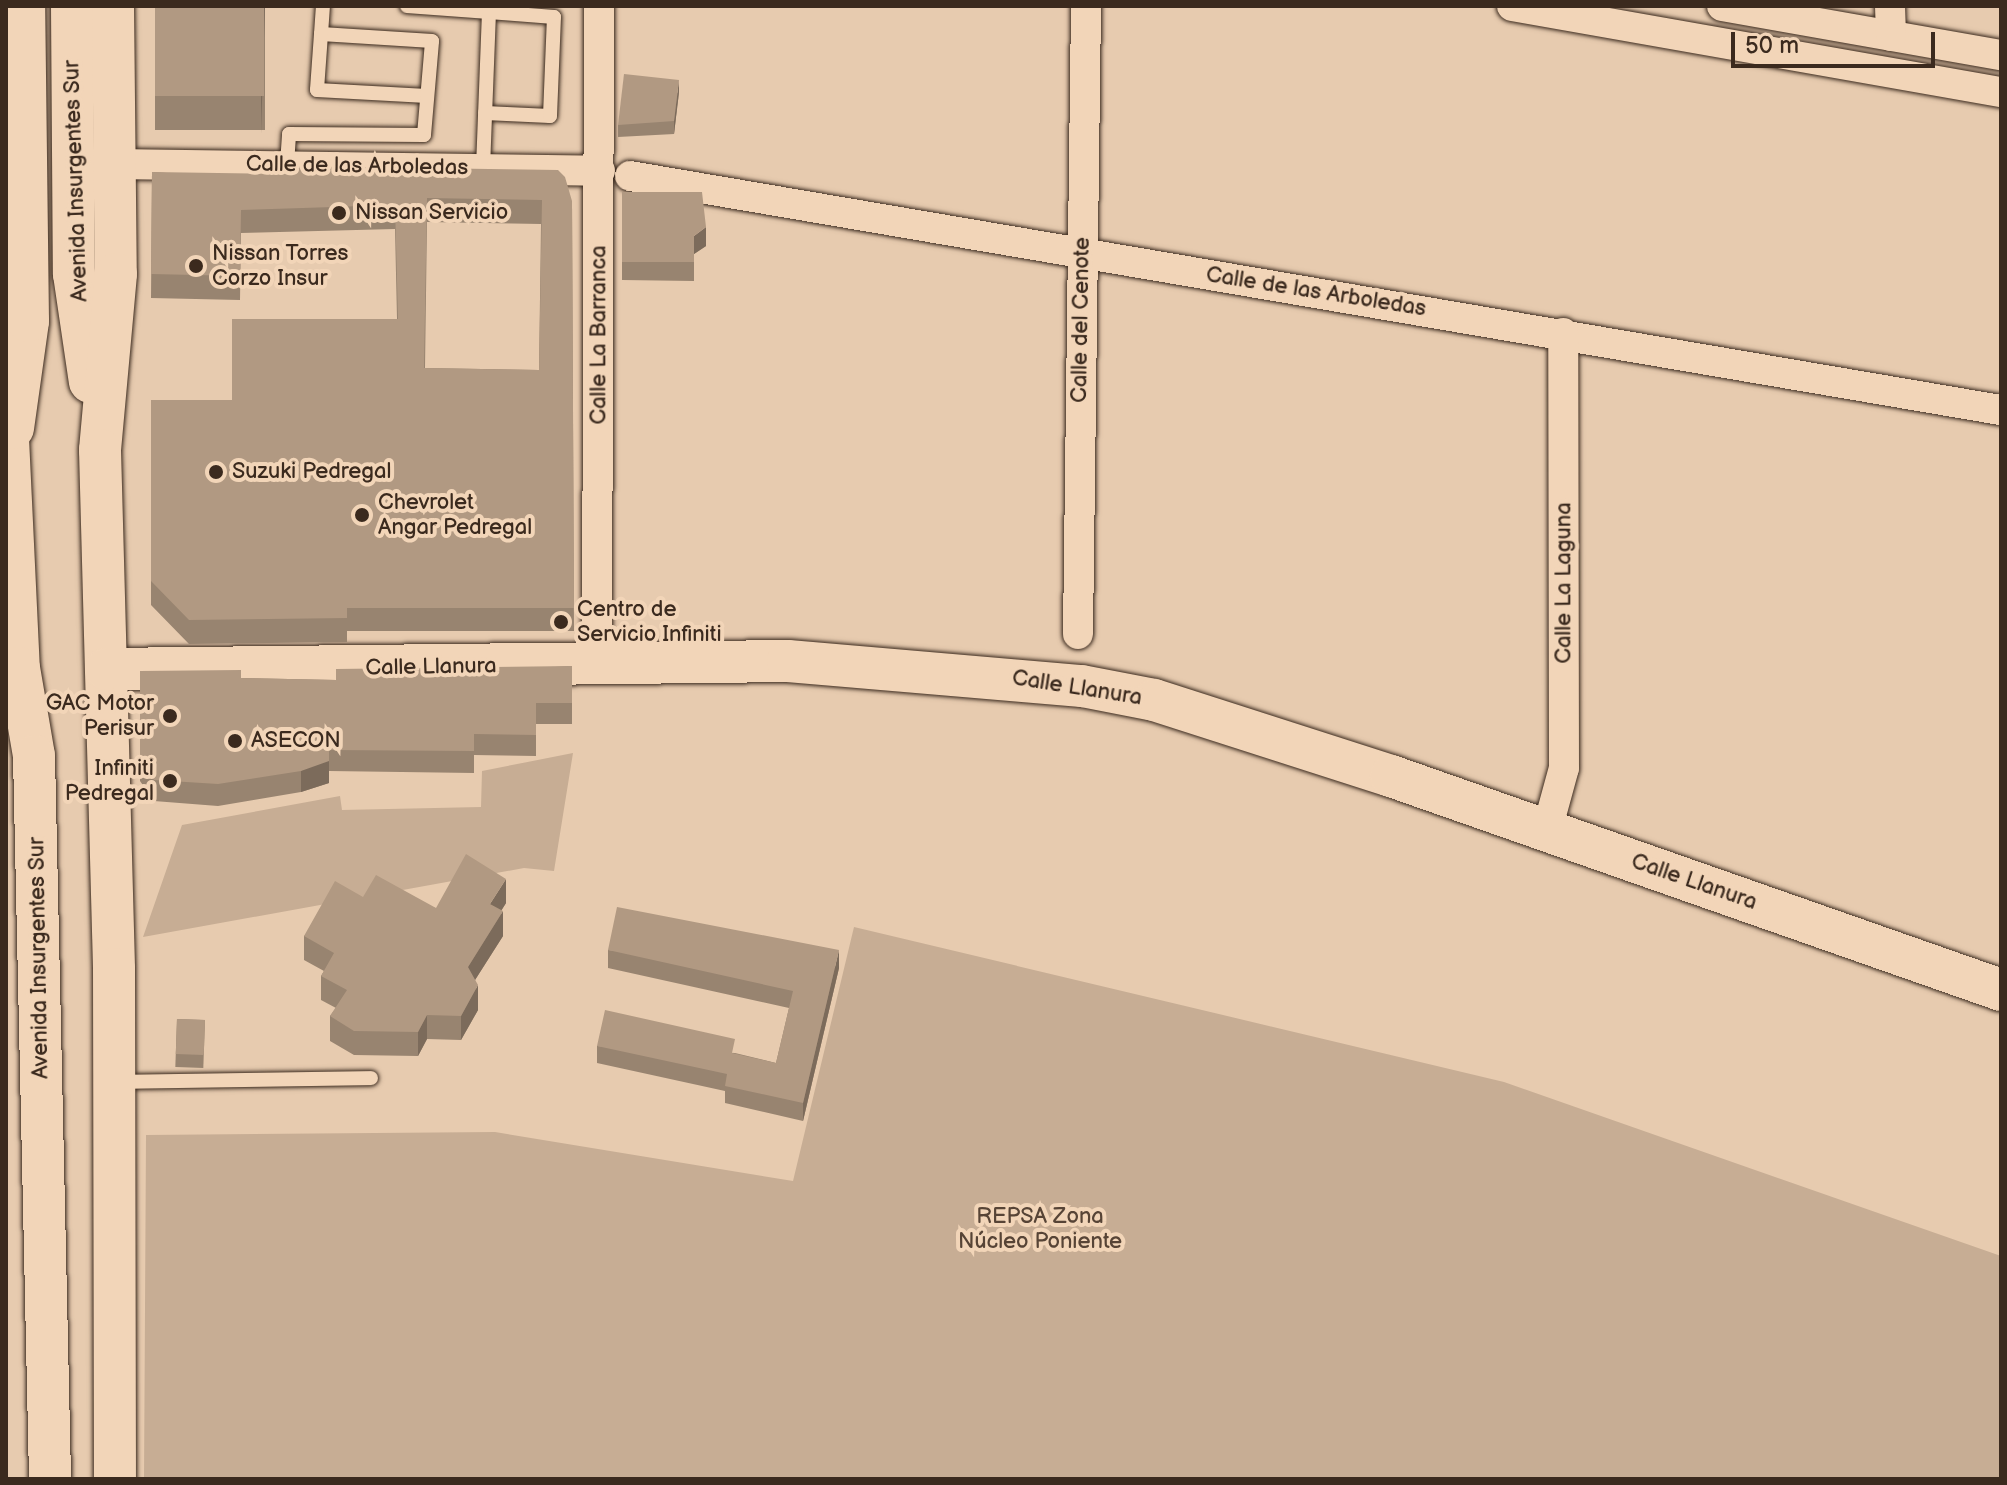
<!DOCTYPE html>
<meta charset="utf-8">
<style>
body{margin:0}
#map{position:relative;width:2007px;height:1485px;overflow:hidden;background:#e7cbaf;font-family:"Balsamiq Sans",sans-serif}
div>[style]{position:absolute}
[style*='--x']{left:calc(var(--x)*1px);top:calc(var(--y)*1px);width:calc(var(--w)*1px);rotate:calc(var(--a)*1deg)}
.green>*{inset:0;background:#c7ad94}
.roads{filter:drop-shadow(0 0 2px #3b2a1e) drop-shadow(0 0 2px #3b2a1e)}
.lane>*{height:14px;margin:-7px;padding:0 7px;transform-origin:7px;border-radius:7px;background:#f2d5b8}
.street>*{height:30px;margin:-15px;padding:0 15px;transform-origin:15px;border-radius:15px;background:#f2d5b8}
.secondary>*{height:42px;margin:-21px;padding:0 21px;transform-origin:21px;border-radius:21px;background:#f2d5b8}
.wall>*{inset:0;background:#988470;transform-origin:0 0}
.shaded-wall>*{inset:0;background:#7c6b5b}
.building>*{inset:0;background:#b19982;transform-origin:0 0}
.dots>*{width:22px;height:22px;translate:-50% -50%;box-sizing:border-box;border:4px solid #f2d5b8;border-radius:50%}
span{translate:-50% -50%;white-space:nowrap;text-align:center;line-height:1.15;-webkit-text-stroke:8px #f2d5b8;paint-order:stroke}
.street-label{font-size:22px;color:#3b2a1e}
.poi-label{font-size:22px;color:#3b2a1e}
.left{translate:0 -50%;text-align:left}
.right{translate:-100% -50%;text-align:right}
.park-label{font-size:22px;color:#574436}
.frame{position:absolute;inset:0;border:8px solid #3b2a1e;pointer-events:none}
.scale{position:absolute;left:1731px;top:32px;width:204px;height:36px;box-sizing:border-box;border:4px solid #3b2a1e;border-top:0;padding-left:10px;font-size:24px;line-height:28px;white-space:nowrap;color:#3b2a1e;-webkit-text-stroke:6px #f2d5b8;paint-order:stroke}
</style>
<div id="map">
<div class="green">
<div style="clip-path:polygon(573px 753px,554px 871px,524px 868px,143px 937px,182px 825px,340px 796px,342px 810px,481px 807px,482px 771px)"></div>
<div style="clip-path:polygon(854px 927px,1504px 1082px,2001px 1256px,2001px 1479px,144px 1479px,146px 1135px,495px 1132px,793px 1181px)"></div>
</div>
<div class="roads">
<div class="lane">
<div style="--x:407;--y:6;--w:82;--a:4.2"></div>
<div style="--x:489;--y:12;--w:156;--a:92.2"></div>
<div style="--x:321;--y:34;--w:56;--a:94.1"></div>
<div style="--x:317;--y:90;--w:110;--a:3.1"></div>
<div style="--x:485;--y:113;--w:65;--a:2.6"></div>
<div style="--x:550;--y:116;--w:99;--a:-87.7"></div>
<div style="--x:554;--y:17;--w:65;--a:-175.6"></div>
<div style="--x:287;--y:164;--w:30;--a:-86"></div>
<div style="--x:289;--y:134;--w:135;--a:0.4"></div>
<div style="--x:424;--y:135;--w:94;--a:-85.1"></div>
<div style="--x:432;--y:41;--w:111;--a:-176.4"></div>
<div style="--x:321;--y:34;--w:28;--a:-86"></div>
<div style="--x:119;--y:1082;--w:252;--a:-0.9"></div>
</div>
<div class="street">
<div style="--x:1512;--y:6;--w:497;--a:10"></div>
<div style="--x:1722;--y:6;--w:283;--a:10"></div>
<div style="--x:1890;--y:6;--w:30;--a:88"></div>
<div style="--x:114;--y:164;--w:486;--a:0.8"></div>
<div style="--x:630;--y:176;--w:1391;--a:9.69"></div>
<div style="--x:1078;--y:634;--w:628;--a:-89.27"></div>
<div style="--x:597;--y:665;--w:659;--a:-89.83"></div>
<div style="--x:1547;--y:830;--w:64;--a:-74.7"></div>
<div style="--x:1564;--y:768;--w:435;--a:-90.1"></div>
</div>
<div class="secondary">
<div style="--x:72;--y:6;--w:268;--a:89.6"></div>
<div style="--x:74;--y:274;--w:109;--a:81.6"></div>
<div style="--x:113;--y:6;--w:268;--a:89.4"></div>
<div style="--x:116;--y:274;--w:177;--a:95.2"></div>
<div style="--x:100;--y:450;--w:519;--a:88.45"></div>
<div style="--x:114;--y:969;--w:510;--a:89.89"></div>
<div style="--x:6;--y:396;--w:272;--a:87.3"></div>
<div style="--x:19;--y:668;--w:89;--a:80.3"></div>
<div style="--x:34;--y:756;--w:723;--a:88.73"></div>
<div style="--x:13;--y:428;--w:108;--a:-82"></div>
<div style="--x:28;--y:321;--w:315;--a:-90.7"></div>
<div style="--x:106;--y:669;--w:682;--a:-0.67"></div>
<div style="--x:788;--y:661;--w:295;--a:4.9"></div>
<div style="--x:1082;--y:686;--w:73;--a:11"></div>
<div style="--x:1154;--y:700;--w:249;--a:17.8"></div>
<div style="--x:1391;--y:776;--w:646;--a:19.33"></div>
</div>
</div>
<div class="wall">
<div style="left:155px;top:6px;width:110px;height:124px"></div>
<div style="clip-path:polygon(679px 92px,674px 134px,618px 137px,618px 125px)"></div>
<div style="clip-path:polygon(evenodd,152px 172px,572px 201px,574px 631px,347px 631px,347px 642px,189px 644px,151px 605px,151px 400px,232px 400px,397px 319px,395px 229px,241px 233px,240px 300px,151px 298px,152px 172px,427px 222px,541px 224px,539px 370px,425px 368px,427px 222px)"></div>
<div style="clip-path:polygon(622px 192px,706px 246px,694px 254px,694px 281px,622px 280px)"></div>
<div style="clip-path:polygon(572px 666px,572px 724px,536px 724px,536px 756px,474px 755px,474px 773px,329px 771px,329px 783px,301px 792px,218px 806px,154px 801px,140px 781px,140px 671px,241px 678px,336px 680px)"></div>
<div style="clip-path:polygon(363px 897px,436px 908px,506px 903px,501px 911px,503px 936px,475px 980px,478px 1010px,461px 1040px,427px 1039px,418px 1056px,354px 1055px,330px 1041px,330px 1016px,336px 1008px,321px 1000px,321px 976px,324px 971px,304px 960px,304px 936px)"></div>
<div style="clip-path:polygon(608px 950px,839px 968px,803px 1121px,725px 1103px,725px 1091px,597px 1063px,597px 1046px,735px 1053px,776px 1063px,789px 1008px,608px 968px)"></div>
<div style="left:177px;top:1019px;width:28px;height:48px;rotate:2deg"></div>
</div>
<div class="shaded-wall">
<div style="clip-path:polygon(264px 6px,265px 6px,261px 133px,261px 99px)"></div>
<div style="clip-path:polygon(679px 80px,679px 92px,674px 134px,674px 121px)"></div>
<div style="clip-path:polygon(706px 227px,706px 246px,694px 254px,694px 236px)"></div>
<div style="clip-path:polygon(329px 750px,329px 783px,301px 792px,301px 771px)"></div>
<div style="clip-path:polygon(506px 879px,506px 903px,490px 928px,490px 904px)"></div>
<div style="clip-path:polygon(503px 911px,503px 936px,468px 991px,468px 967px)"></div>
<div style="clip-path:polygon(839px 950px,839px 968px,803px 1121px,803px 1103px)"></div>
<div style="clip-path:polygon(478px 985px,478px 1010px,461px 1040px,461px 1016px)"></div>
<div style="clip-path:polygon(427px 1015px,427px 1039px,418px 1056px,418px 1032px)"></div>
</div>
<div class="building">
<div style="left:155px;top:6px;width:109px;height:90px"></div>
<div style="clip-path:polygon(624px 74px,679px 80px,674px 121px,618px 125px)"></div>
<div style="clip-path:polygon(evenodd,284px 166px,558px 170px,565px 177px,572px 201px,574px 608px,347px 608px,347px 618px,189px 620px,151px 581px,151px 400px,232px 400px,232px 319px,398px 319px,395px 205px,241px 210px,240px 276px,151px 274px,152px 172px,284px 174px,284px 166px,427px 198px,542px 200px,539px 370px,424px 368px,427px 198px)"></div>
<div style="clip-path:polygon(622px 192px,702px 192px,706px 227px,694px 236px,694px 262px,622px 262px)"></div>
<div style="clip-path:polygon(572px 666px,572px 703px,536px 703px,536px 735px,474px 734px,474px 751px,329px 750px,329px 761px,301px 771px,218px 784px,154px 780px,140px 759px,140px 671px,241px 670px,241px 678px,336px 680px,336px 669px)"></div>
<div style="clip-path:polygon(466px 854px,506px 879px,490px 904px,503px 911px,468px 967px,478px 985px,461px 1016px,427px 1015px,418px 1032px,354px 1031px,330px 1016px,347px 990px,321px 976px,334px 953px,304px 936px,335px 881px,363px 897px,376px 875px,436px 908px)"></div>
<div style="clip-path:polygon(617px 907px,839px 950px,803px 1103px,725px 1086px,727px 1074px,597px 1046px,605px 1010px,735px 1039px,732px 1053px,776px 1063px,793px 991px,608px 950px)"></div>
<div style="left:177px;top:1019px;width:28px;height:35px;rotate:2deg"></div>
</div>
<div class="dots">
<div style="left:339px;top:213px;background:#3b2a1e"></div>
<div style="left:196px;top:266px;background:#3b2a1e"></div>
<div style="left:216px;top:472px;background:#3b2a1e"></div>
<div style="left:362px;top:515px;background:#3b2a1e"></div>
<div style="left:561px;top:622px;background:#3b2a1e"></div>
<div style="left:170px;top:716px;background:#3b2a1e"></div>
<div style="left:235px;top:741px;background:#3b2a1e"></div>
<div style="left:170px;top:781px;background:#3b2a1e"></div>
</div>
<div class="street-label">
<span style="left:357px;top:166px;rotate:1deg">Calle de las Arboledas</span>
<span style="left:76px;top:181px;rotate:-92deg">Avenida Insurgentes Sur</span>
<span style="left:1316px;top:292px;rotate:9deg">Calle de las Arboledas</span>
<span style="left:1081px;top:320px;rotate:-89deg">Calle del Cenote</span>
<span style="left:599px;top:335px;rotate:-90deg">Calle La Barranca</span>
<span style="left:1564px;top:583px;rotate:-90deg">Calle La Laguna</span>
<span style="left:431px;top:667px;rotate:-1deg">Calle Llanura</span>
<span style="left:1077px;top:688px;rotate:9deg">Calle Llanura</span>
<span style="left:1694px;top:882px;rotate:19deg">Calle Llanura</span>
<span style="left:39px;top:958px;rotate:-91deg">Avenida Insurgentes Sur</span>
</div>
<div class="poi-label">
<span class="left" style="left:355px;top:213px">Nissan Servicio</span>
<span class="left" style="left:212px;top:266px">Nissan Torres<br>Corzo Insur</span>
<span class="left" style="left:232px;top:472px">Suzuki Pedregal</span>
<span class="left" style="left:378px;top:515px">Chevrolet<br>Angar Pedregal</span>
<span class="left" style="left:577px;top:622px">Centro de<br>Servicio Infiniti</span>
<span class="right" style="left:154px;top:716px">GAC Motor<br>Perisur</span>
<span class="left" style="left:251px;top:741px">ASECON</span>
<span class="right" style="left:154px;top:781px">Infiniti<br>Pedregal</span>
</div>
<div class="park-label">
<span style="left:1040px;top:1229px">REPSA Zona<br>Núcleo Poniente</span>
</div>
<div class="frame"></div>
<div class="scale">50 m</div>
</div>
